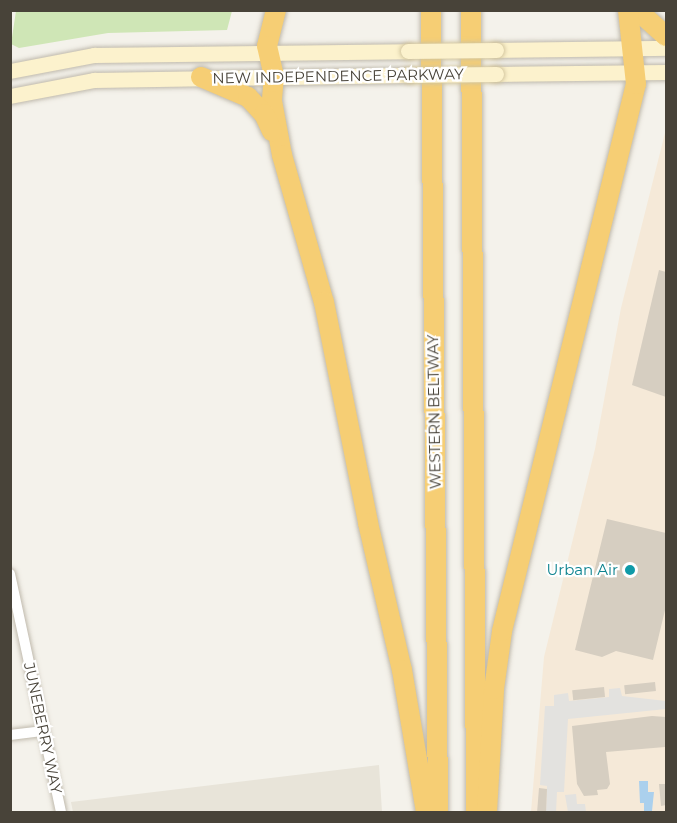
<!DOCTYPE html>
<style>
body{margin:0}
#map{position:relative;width:677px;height:823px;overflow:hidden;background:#f4f2eb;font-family:Montserrat,sans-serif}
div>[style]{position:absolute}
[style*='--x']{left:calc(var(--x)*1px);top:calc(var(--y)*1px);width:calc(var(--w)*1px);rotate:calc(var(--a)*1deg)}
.residential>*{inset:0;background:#e8e4d9}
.commercial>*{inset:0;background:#f5e9d8}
.green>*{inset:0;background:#cfe6b6}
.parking>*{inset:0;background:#e3e2df}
.water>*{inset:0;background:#abd0ed}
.building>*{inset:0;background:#d6cec1;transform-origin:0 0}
.roads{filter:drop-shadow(0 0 2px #c0baad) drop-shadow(0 0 2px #c0baad)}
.minor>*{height:10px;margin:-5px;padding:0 5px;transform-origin:5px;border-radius:5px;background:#fff}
.secondary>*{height:15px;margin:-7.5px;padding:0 7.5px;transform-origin:7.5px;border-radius:7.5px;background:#fcf2cd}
.motorway>*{height:20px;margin:-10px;padding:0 10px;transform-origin:10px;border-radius:10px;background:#f6ce74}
.bridges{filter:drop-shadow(0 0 2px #d2c59d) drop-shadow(0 0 2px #d2c59d)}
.secondary-bridge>*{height:15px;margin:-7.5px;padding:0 7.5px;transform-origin:7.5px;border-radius:7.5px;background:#fcf2cd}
.dots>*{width:16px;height:16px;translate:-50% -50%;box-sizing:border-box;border:3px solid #fff;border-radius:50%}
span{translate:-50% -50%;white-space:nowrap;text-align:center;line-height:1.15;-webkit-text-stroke:4.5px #fff;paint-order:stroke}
.street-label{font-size:15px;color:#484339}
.culture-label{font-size:15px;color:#0d838f}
.right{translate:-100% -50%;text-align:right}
.frame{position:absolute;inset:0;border:12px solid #484339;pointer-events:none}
</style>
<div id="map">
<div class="residential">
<div style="clip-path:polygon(379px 765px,382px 812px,73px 812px,71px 802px)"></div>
</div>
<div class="commercial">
<div style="clip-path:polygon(666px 129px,666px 812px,531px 812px,544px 657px,595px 449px,621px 308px)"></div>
</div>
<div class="green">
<div style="clip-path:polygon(16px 11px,16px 10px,232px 11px,227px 30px,108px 33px,19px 48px,11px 44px)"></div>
</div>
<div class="parking">
<div style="clip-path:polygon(620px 688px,622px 696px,666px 701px,666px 709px,568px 719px,564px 792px,557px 792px,556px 812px,546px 812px,547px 786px,540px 785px,545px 706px,554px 706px,554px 695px,568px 693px,569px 701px,609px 697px,609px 689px)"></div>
<div style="clip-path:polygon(576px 794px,577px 804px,585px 804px,586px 812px,568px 812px,565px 795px)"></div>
</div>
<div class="water">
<div style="clip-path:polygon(639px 781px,648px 781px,648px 792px,654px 792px,652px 811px,644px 812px,644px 803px,640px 803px)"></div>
</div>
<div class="building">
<div style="clip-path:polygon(659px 270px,666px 272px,666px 397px,632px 385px)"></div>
<div style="clip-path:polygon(607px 519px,666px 533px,666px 606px,653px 660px,616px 651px,602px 657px,575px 650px)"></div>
<div style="left:655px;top:682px;width:9px;height:31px;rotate:84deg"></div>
<div style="left:604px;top:687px;width:10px;height:32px;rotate:84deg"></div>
<div style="clip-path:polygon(652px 716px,666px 717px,665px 747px,606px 752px,610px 784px,607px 789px,597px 790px,598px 795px,584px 796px,577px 784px,572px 726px)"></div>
<div style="clip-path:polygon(659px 784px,666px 784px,666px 805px,661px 806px)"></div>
<div style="clip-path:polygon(539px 788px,547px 789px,546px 813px,537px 813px)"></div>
</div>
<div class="roads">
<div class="minor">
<div style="--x:10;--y:574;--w:243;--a:77.9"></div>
<div style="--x:10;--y:735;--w:34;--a:-7"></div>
</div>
<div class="secondary">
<div style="--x:496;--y:50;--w:170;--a:-0.7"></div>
<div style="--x:10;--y:71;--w:86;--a:-10.8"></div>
<div style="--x:94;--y:55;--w:314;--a:-0.7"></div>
<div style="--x:496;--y:74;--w:170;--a:-0.7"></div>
<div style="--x:10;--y:96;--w:86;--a:-10.8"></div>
<div style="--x:94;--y:80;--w:315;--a:-0.9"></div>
</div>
<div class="motorway">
<div style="--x:276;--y:10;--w:37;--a:104"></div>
<div style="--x:267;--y:46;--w:31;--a:77"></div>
<div style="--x:274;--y:76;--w:25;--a:95"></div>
<div style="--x:272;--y:101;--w:55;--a:79.5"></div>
<div style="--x:282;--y:155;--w:153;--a:74.1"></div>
<div style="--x:324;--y:302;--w:225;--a:78.7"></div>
<div style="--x:368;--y:523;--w:151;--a:77"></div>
<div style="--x:402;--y:670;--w:144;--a:80.4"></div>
<div style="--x:431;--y:10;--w:802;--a:89.5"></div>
<div style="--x:471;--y:10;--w:802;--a:89.64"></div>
<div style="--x:637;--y:10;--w:39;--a:42"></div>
<div style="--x:201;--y:77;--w:51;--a:23.1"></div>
<div style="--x:248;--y:97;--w:23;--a:47"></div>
<div style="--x:264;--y:114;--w:19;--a:65"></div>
<div style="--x:487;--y:812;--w:123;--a:-86.7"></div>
<div style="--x:494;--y:689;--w:59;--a:-82.1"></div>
<div style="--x:502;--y:631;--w:563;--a:-76.24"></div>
<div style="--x:636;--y:84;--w:74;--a:-96.2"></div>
</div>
</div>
<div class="bridges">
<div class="secondary-bridge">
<div style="--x:408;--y:51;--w:88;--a:-0.7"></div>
<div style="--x:409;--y:75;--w:87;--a:-0.7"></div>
</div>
</div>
<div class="dots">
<div style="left:630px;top:570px;background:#0f9aa8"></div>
</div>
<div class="street-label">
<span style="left:338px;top:76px;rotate:-1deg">NEW INDEPENDENCE PARKWAY</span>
<span style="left:434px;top:412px;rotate:-91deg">WESTERN BELTWAY</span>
<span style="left:43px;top:728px;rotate:78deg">JUNEBERRY WAY</span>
</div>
<div class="culture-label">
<span class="right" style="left:618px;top:570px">Urban Air</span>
</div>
<div class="frame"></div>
</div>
